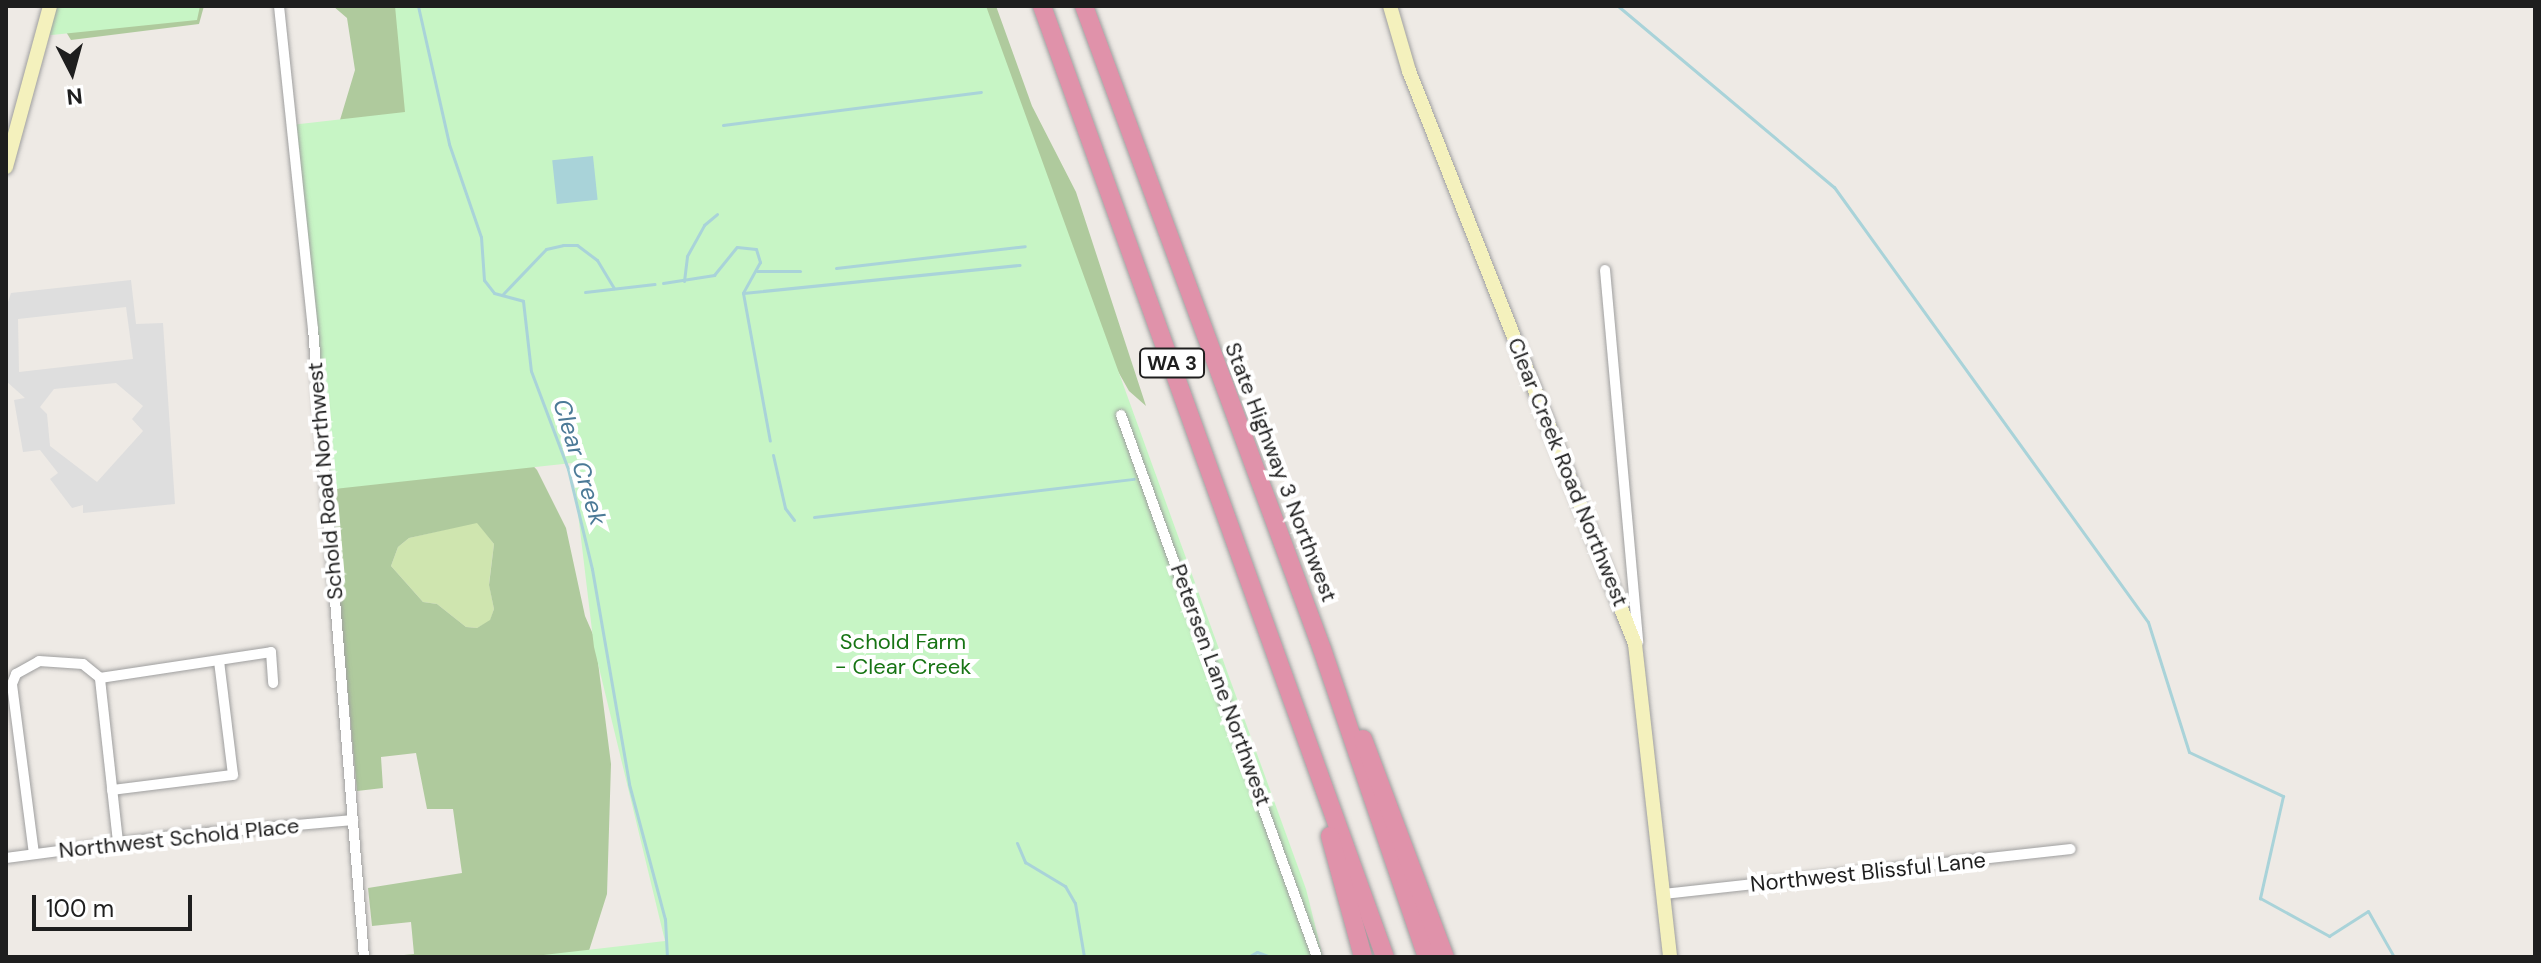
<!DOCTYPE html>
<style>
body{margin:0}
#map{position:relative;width:2541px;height:963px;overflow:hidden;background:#eeeae5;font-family:"DM Sans",sans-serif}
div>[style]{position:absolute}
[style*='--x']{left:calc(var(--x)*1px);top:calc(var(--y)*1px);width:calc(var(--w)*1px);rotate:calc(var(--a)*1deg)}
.grass>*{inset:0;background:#cfe5af}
.forest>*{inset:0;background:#afca9d}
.park>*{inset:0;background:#c7f5c5}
.parking>*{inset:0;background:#dedede}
.water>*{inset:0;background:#a9d3d9;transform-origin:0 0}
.stream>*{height:3px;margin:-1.5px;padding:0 1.5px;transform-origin:1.5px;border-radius:1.5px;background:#a9d3d9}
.roads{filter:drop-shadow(0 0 2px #9f9f9f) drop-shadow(0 0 2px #9f9f9f)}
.street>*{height:10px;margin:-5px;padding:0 5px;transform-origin:5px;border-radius:5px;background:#fff}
.secondary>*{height:14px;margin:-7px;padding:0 7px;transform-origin:7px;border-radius:7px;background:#f4f1bd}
.highway>*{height:18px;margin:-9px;padding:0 9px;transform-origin:9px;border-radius:9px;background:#e092aa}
span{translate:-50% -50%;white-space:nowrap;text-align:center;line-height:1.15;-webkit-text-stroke:8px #fff;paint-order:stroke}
.shield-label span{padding:2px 6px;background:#fff;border:2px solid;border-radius:6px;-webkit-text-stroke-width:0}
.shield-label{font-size:20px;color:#1e1e1e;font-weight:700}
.street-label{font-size:22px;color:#1e1e1e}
.park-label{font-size:22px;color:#177414}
.water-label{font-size:24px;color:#4c7a97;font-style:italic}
.frame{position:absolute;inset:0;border:8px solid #1e1e1e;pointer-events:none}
.north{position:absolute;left:32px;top:32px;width:80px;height:80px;-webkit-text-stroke:6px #fff;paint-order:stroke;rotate:174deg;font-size:22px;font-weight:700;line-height:32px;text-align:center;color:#1e1e1e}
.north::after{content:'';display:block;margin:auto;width:28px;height:36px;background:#1e1e1e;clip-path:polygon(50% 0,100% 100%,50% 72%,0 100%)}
.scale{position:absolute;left:32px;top:895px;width:160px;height:36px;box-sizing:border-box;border:4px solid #1e1e1e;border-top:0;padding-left:10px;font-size:24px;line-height:28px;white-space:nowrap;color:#1e1e1e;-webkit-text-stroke:6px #fff;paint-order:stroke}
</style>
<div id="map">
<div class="grass">
<div style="clip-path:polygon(477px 522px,494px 544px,489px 584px,494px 609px,490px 621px,477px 628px,466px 627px,437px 604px,423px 602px,391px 566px,398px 547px,409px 538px)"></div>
</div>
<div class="forest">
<div style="clip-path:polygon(69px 6px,204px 6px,199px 24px,71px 40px,63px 27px)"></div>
<div style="clip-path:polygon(evenodd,333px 6px,411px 6px,523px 455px,537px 470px,566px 528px,585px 616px,595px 639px,611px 764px,607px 894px,587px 957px,384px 957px,414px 954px,411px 922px,372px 926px,368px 888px,462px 873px,453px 809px,427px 809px,416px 753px,381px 757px,383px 788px,357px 791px,329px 493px,409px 454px,337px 130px,355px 70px,347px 18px,333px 6px,477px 523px,494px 544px,489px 585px,494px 609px,490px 620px,477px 628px,466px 627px,437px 604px,423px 602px,391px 566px,398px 547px,409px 538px,477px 523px)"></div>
<div style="clip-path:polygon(928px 6px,996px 6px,1032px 106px,1076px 192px,1146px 406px,1129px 391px,1097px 334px)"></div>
</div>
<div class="park">
<div style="clip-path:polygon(50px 6px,200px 6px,197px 20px,42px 36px)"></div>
<div style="clip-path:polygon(395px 6px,986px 6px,1306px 889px,1323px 957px,526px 957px,665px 941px,594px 647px,572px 463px,325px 490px,291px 125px,405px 112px)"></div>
</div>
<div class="parking">
<div style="clip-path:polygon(evenodd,131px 280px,136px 324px,163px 323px,175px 504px,83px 513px,83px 505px,72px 508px,50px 479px,58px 473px,40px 450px,23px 452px,14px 400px,25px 398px,6px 381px,6px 308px,11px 293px,131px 280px,126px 307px,133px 359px,19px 372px,18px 319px,126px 307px,131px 280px,116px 383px,143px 406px,132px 419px,143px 431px,97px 482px,50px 446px,47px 414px,40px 407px,54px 389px,116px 383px)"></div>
</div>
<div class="water">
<div style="left:593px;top:156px;width:44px;height:41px;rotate:84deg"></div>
</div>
<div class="stream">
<div style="--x:418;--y:6;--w:141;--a:77.3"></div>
<div style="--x:449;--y:144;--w:98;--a:71"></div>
<div style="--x:481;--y:237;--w:43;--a:86"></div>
<div style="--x:484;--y:280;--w:16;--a:52"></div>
<div style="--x:494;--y:293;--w:30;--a:15"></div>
<div style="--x:523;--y:301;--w:70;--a:83.5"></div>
<div style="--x:531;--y:371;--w:105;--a:69.3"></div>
<div style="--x:568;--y:469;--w:103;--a:76.5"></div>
<div style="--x:592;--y:569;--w:218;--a:80.2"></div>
<div style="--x:629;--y:784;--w:140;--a:75.1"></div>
<div style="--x:665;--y:919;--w:38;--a:87"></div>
<div style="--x:1618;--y:6;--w:282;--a:40"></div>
<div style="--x:1834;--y:187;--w:536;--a:54.18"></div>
<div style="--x:2148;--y:622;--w:136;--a:72.5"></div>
<div style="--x:2189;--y:752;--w:104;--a:25.1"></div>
<div style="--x:2283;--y:796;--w:105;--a:102.7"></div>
<div style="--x:2260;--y:898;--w:79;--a:28.8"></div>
<div style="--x:2329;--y:936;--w:46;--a:-32.7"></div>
<div style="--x:2368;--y:911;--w:53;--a:60.5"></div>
<div style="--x:723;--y:125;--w:260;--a:-7.3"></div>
<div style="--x:836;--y:268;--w:190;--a:-6.6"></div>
<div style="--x:757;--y:271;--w:43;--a:0"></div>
<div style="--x:684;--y:281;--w:25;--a:-83"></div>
<div style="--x:687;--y:256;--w:35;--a:-61"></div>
<div style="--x:704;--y:225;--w:17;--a:-40"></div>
<div style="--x:663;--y:283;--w:52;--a:-8.9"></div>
<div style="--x:714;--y:275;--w:36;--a:-51"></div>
<div style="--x:737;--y:247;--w:19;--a:6"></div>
<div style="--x:756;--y:249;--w:14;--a:73"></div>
<div style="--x:760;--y:262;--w:35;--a:119"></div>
<div style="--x:743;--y:293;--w:150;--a:79.7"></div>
<div style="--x:585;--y:292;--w:70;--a:-6.5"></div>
<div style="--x:743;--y:293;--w:278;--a:-5.8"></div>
<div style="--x:503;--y:294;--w:62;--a:-46.3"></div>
<div style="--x:546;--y:249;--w:17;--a:-13"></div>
<div style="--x:563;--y:245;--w:14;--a:0"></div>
<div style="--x:577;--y:245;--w:25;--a:37"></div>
<div style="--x:597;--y:260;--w:33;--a:59"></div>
<div style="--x:773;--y:455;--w:54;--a:77.2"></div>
<div style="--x:785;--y:508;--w:15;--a:53"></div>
<div style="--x:814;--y:517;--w:322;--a:-6.8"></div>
<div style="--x:1017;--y:843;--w:21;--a:67"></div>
<div style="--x:1025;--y:862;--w:47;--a:31"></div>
<div style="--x:1065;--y:886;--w:20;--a:60"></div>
<div style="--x:1075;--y:903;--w:55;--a:80.5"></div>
<div style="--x:1248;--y:957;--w:10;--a:-29"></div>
<div style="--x:1257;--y:952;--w:15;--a:20"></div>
</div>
<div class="roads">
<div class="street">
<div style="--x:279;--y:6;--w:325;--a:84"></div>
<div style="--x:313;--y:329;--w:630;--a:85.36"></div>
<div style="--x:1605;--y:270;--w:373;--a:84.9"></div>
<div style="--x:1121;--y:415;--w:576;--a:70.12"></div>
<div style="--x:112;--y:790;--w:122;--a:-7.1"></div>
<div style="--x:233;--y:775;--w:115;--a:-97"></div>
<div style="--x:118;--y:842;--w:165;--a:-96.3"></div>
<div style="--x:100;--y:678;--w:173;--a:-8.6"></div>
<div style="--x:271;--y:652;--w:31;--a:86"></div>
<div style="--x:34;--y:854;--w:171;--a:-97.4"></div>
<div style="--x:12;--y:684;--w:11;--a:-68"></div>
<div style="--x:16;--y:674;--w:26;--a:-29"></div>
<div style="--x:39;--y:661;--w:44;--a:3.9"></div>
<div style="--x:83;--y:664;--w:22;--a:39"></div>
<div style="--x:6;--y:858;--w:168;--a:-7.5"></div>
<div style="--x:173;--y:836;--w:181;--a:-5.1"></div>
<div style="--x:1664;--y:894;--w:409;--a:-6.3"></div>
</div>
<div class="secondary">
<div style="--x:1390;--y:6;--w:68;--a:73.7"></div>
<div style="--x:1409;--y:71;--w:616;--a:68.47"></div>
<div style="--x:1635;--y:644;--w:315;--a:83.6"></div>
<div style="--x:6;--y:167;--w:167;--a:-74.7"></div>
</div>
<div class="highway">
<div style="--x:1042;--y:6;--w:1011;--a:70.17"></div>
<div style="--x:1084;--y:6;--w:686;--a:69.69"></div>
<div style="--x:1322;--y:649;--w:325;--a:71.2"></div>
<div style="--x:1363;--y:739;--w:233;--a:69.4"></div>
<div style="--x:1330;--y:836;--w:125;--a:74.7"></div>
</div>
</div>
<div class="shield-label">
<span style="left:1172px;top:363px">WA 3</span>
</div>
<div class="street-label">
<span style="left:1281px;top:472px;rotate:69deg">State Highway 3 Northwest</span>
<span style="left:1568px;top:472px;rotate:68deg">Clear Creek Road Northwest</span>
<span style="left:325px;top:481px;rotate:-95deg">Schold Road Northwest</span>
<span style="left:1221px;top:685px;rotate:70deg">Petersen Lane Northwest</span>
<span style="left:179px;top:838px;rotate:-6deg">Northwest Schold Place</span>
<span style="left:1868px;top:872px;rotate:-6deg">Northwest Blissful Lane</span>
</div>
<div class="park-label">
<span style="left:903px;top:654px">Schold Farm<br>- Clear Creek</span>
</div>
<div class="water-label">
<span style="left:580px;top:462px;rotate:73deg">Clear Creek</span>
</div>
<div class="frame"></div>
<div class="north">N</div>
<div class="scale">100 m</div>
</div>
